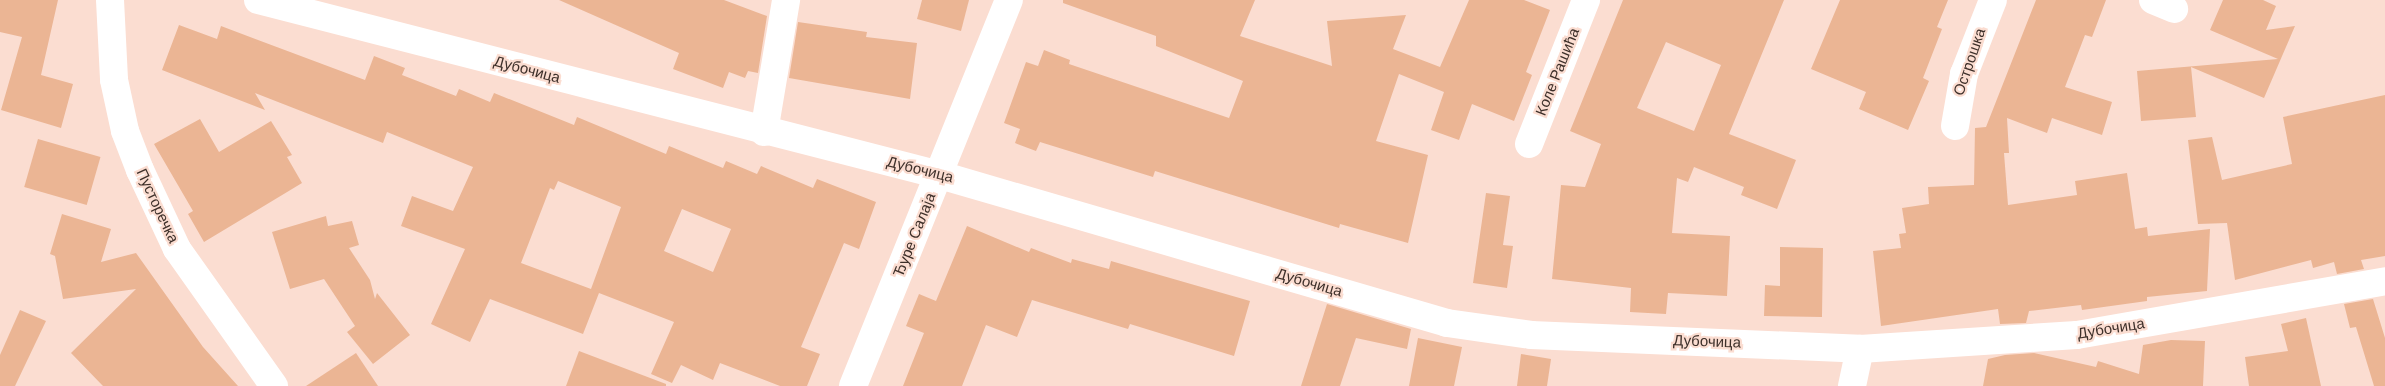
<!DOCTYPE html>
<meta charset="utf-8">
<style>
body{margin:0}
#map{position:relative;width:2385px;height:386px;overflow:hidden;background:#fbddd1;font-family:"DM Sans",sans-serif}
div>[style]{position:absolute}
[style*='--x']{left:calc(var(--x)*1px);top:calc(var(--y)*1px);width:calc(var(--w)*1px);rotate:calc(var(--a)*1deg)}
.building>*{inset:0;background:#ebb594;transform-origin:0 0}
.minor>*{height:28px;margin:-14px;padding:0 14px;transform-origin:14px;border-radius:14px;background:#fff}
.tertiary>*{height:28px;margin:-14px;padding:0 14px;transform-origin:14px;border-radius:14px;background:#fff}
span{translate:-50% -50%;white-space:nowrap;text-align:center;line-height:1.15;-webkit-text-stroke:4.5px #fbddd1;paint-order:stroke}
.street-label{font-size:15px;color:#3e302a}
</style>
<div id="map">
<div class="building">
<div style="clip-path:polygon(0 0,58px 0,41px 75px,73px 84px,61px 128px,1px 110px,22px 37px,0 32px)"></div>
<div style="clip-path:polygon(559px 0,724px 0,767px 16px,758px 73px,748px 71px,745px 78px,729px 72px,723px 88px,673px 69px,679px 53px)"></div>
<div style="clip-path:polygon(922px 0,969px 0,961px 31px,917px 19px)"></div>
<div style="clip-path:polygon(1063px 0,1255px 0,1240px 36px,1332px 66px,1327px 21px,1406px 15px,1393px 49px,1440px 67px,1469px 0,1524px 0,1550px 10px,1526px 72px,1532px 75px,1514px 121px,1472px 104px,1459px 140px,1431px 130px,1444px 92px,1399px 74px,1376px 141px,1428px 155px,1408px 243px,1340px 224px,1339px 228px,1155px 171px,1153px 177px,1040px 142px,1036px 151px,1015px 143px,1020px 129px,1004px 123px,1026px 62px,1038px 66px,1044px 50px,1070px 60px,1069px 64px,1229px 118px,1243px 81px,1156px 46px,1156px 36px,1063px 3px)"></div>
<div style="clip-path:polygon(evenodd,1623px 0,1784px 0,1729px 134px,1796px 160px,1777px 209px,1741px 195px,1744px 187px,1694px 167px,1688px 182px,1677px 178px,1672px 233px,1730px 236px,1727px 296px,1668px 293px,1666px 314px,1630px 312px,1631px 288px,1552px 279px,1561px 185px,1585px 187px,1601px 144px,1570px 131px,1623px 0,1666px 42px,1721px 65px,1694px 131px,1637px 108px,1666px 42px)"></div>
<div style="clip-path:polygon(1840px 0,1948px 0,1937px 27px,1942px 29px,1923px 78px,1929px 81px,1908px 130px,1859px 109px,1866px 92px,1811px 69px)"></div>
<div style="clip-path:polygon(2036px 0,2106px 0,2092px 37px,2085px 35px,2065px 87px,2112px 102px,2102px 135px,2052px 118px,2047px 133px,2007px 118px,2009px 153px,2004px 153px,2008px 205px,2077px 195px,2075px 181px,2127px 173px,2135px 229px,2147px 227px,2148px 236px,2210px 229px,2207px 291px,2147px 297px,2147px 301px,2082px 310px,2081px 305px,2029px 311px,2026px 323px,2000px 324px,1998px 309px,1881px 326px,1873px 251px,1901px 248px,1899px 234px,1906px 233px,1902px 208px,1929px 204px,1928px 187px,1974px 185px,1975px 128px,1986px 127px)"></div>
<div style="clip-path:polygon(2223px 0,2263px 0,2276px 6px,2266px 30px,2295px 26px,2264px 98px,2191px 67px,2196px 117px,2141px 121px,2137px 71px,2278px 59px,2210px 30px)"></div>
<div style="clip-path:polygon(798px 22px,867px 32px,866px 37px,917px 43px,910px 99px,789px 78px)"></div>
<div style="clip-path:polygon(evenodd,179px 25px,217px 39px,221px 26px,365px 80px,374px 56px,405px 68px,402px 75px,456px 96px,459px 89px,490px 102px,494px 93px,574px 125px,577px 117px,666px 154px,669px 146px,723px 168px,726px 161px,757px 174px,761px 166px,813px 188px,817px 179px,876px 202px,859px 249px,844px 243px,801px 347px,820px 354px,807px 386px,780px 386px,720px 363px,713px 380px,681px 365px,672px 383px,651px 374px,674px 322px,599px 293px,583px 334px,490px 299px,470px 342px,431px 324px,465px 249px,401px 226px,412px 196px,453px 211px,473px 167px,387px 132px,383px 143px,255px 93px,265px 110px,162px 70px,179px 25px,558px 181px,621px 207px,591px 289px,521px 263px,550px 188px,554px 190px,558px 181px,179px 25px,682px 209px,731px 229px,713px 272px,664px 251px,682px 209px)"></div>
<div style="clip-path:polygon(2385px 95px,2385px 256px,2361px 260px,2364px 269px,2337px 274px,2334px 262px,2313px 268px,2311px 260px,2235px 280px,2227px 223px,2198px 224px,2188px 140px,2212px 137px,2222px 180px,2292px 164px,2283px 117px)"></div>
<div style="clip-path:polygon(200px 119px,219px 152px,271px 121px,292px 155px,287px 157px,302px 183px,204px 242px,188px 214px,193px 211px,154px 144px)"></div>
<div style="left:38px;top:139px;width:65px;height:50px;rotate:16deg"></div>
<div style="clip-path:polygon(1486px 193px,1510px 196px,1503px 245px,1513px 246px,1507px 288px,1473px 283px)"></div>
<div style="clip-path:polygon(62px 214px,111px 229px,101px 262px,136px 253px,203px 347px,238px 386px,103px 386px,71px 353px,136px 289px,63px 299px,55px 256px,50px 254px)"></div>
<div style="clip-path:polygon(326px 216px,328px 226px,352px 221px,359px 245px,349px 248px,370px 280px,375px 299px,377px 293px,410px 335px,373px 364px,347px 332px,355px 326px,324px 279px,290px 289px,272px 232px)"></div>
<div style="clip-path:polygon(967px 226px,1029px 252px,1031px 248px,1071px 263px,1072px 259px,1109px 269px,1111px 261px,1250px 301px,1234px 356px,1130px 324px,1128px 329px,1032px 300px,1017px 337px,986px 325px,962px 386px,903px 386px,924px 333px,906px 326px,919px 294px,936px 301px)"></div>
<div style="clip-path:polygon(1780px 247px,1823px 248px,1822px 317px,1764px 316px,1765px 285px,1780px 286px)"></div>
<div style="clip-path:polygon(2373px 299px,2385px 338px,2385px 386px,2374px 386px,2356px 327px,2350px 328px,2344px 304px)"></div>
<div style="clip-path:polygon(1327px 304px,1411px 329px,1407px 349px,1356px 338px,1340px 386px,1301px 386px)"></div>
<div style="clip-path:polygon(20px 310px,46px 321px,15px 386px,0 386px,0 355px)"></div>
<div style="clip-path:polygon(2306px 318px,2321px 386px,2249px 386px,2245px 357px,2288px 351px,2281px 324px)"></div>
<div style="clip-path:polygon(1418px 338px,1462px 347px,1454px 386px,1409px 386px)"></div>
<div style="clip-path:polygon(2171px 340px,2205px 341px,2203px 386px,1983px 386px,1988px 359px,2005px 355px,2034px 353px,2096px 367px,2098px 361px,2139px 374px,2143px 345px)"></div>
<div style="clip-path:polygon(579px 351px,666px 384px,666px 386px,566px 386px)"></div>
<div style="clip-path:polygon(356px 353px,378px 386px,306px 386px)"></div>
<div style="clip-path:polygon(1521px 354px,1551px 359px,1547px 386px,1517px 386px)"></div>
</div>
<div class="minor">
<div style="--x:110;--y:0;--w:80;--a:87.1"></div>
<div style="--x:114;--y:80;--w:52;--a:77.8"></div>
<div style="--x:125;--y:131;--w:42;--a:69"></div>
<div style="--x:140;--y:170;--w:87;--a:64.9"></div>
<div style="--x:177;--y:249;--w:168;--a:54.7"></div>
<div style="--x:2153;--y:0;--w:23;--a:23"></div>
<div style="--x:1955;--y:126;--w:53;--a:-80.2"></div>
<div style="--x:1964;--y:74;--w:79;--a:-68.6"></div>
<div style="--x:764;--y:132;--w:134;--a:-80.5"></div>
<div style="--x:1529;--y:144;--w:155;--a:-68.4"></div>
<div style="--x:1852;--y:386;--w:38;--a:-78"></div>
</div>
<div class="tertiary">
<div style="--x:258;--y:0;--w:704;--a:14.39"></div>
<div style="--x:940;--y:175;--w:528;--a:16.27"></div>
<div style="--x:1447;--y:323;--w:85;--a:8.1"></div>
<div style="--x:1531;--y:335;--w:329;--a:2.4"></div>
<div style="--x:1860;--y:349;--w:217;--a:-3.7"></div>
<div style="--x:2077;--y:335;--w:313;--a:-9.9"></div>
<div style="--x:853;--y:386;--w:416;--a:-68"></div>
</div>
<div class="street-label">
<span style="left:1970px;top:62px;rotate:-71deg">Острошка</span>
<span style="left:527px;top:70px;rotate:15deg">Дубочица</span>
<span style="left:1558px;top:72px;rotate:-68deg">Коле Рашића</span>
<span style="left:920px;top:170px;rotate:14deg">Дубочица</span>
<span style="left:157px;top:206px;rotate:65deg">Пусторечка</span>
<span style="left:915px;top:235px;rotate:-68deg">Ђуре Салаја</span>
<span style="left:1309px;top:283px;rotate:16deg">Дубочица</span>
<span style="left:2111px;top:329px;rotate:-9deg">Дубочица</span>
<span style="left:1707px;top:342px;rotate:2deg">Дубочица</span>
</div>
</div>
